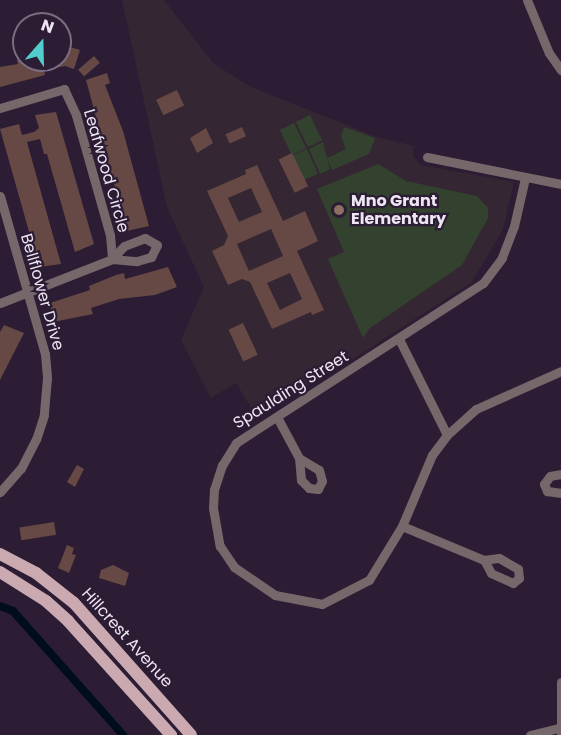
<!DOCTYPE html>
<style>
body{margin:0}
#map{position:relative;width:561px;height:735px;overflow:hidden;background:#2c1d34;font-family:Poppins,sans-serif}
div>[style]{position:absolute}
[style*='--x']{left:calc(var(--x)*1px);top:calc(var(--y)*1px);width:calc(var(--w)*1px);rotate:calc(var(--a)*1deg)}
.education>*{inset:0;background:#342633}
.green>*{inset:0;background:#33422e;transform-origin:0 0}
.canal>*{height:8px;margin:-4px;padding:0 4px;transform-origin:4px;border-radius:4px;background:#000e1c}
.building>*{inset:0;background:#664844;transform-origin:0 0}
.minor>*{height:9px;margin:-4.5px;padding:0 4.5px;transform-origin:4.5px;border-radius:4.5px;background:#76676a}
.major>*{height:12px;margin:-6px;padding:0 6px;transform-origin:6px;border-radius:6px;background:#caa9b1}
.dots>*{width:16px;height:16px;translate:-50% -50%;box-sizing:border-box;border:3px solid #2c1d34;border-radius:50%}
span{translate:-50% -50%;white-space:nowrap;text-align:center;line-height:1.15;-webkit-text-stroke:4.5px #2c1d34;paint-order:stroke}
.street-label{font-size:16px;color:#eee5f4}
.poi-label{font-size:16px;color:#eee5f4;font-weight:700}
.left{translate:0 -50%;text-align:left}
.north{position:absolute;left:12px;top:12px;width:60px;height:60px;box-sizing:border-box;background:#2c1d34;border:2px solid #7a6d81;border-radius:50%;rotate:20deg;font-size:16px;font-weight:700;line-height:24px;text-align:center;color:#eee5f4}
.north::after{content:'';display:block;margin:auto;width:21px;height:27px;background:#52cdce;clip-path:polygon(50% 0,100% 100%,50% 72%,0 100%)}
</style>
<div id="map">
<div class="education">
<div style="clip-path:polygon(122px 0,164px 0,214px 64px,251px 87px,377px 137px,414px 146px,413px 155px,420px 165px,514px 182px,503px 229px,472px 282px,364px 352px,256px 416px,236px 383px,211px 398px,181px 340px,204px 287px,167px 207px)"></div>
</div>
<div class="green">
<div style="left:310px;top:115px;width:28px;height:16px;rotate:64deg"></div>
<div style="left:294px;top:123px;width:28px;height:16px;rotate:64deg"></div>
<div style="clip-path:polygon(344px 127px,375px 138px,369px 154px,332px 170px,327px 158px,346px 149px,341px 136px)"></div>
<div style="clip-path:polygon(323px 142px,330px 169px,320px 174px,309px 149px)"></div>
<div style="left:307px;top:149px;width:27px;height:16px;rotate:66deg"></div>
<div style="clip-path:polygon(378px 164px,406px 181px,477px 196px,488px 208px,488px 218px,462px 265px,370px 328px,363px 338px,328px 259px,344px 252px,317px 189px)"></div>
</div>
<div class="canal">
<div style="--x:0;--y:606;--w:14;--a:21"></div>
<div style="--x:13;--y:611;--w:166;--a:48.4"></div>
</div>
<div class="building">
<div style="clip-path:polygon(70px 47px,80px 50px,74px 69px,65px 66px,44px 70px,45px 75px,0 87px,0 67px,18px 64px,17px 60px,65px 60px)"></div>
<div style="left:94px;top:56px;width:9px;height:21px;rotate:49deg"></div>
<div style="clip-path:polygon(107px 73px,110px 83px,105px 85px,123px 131px,149px 226px,127px 231px,86px 80px)"></div>
<div style="left:177px;top:90px;width:17px;height:23px;rotate:65deg"></div>
<div style="clip-path:polygon(56px 112px,94px 244px,75px 252px,47px 154px,44px 154px,40px 139px,27px 142px,61px 264px,39px 267px,0 129px,19px 124px,22px 135px,34px 132px,39px 128px,35px 115px)"></div>
<div style="left:242px;top:127px;width:10px;height:18px;rotate:66deg"></div>
<div style="clip-path:polygon(206px 128px,213px 143px,197px 153px,190px 138px)"></div>
<div style="left:292px;top:153px;width:37px;height:15px;rotate:64deg"></div>
<div style="clip-path:polygon(evenodd,257px 165px,283px 221px,305px 211px,318px 241px,297px 251px,324px 310px,312px 315px,311px 312px,272px 329px,250px 282px,242px 279px,228px 285px,212px 251px,224px 245px,228px 236px,207px 191px,246px 174px,245px 170px,257px 165px,251px 188px,262px 212px,239px 222px,228px 198px,251px 188px,257px 165px,271px 229px,283px 256px,249px 271px,237px 244px,271px 229px,257px 165px,290px 273px,302px 299px,280px 310px,267px 283px,290px 273px)"></div>
<div style="clip-path:polygon(168px 267px,177px 287px,155px 295px,119px 299px,91px 308px,93px 314px,53px 322px,50px 303px,90px 290px,89px 286px,116px 275px,124px 273px,125px 279px)"></div>
<div style="left:243px;top:323px;width:35px;height:16px;rotate:65deg"></div>
<div style="clip-path:polygon(4px 325px,24px 333px,0 380px,0 332px)"></div>
<div style="clip-path:polygon(77px 465px,84px 469px,75px 487px,67px 482px)"></div>
<div style="left:54px;top:522px;width:13px;height:35px;rotate:81deg"></div>
<div style="clip-path:polygon(67px 545px,74px 548px,72px 554px,76px 555px,69px 573px,58px 568px)"></div>
<div style="clip-path:polygon(113px 565px,129px 573px,125px 586px,99px 578px,101px 570px)"></div>
</div>
<div class="minor">
<div style="--x:527;--y:0;--w:57;--a:67.5"></div>
<div style="--x:549;--y:53;--w:21;--a:55"></div>
<div style="--x:0;--y:108;--w:67;--a:-16.5"></div>
<div style="--x:64;--y:89;--w:29;--a:65"></div>
<div style="--x:76;--y:115;--w:125;--a:74.2"></div>
<div style="--x:110;--y:235;--w:24;--a:85"></div>
<div style="--x:427;--y:157;--w:137;--a:11.4"></div>
<div style="--x:525;--y:178;--w:49;--a:102.9"></div>
<div style="--x:514;--y:226;--w:34;--a:111"></div>
<div style="--x:502;--y:258;--w:31;--a:127"></div>
<div style="--x:483;--y:283;--w:294;--a:147.1"></div>
<div style="--x:236;--y:443;--w:26;--a:122"></div>
<div style="--x:222;--y:465;--w:25;--a:108"></div>
<div style="--x:214;--y:489;--w:19;--a:93"></div>
<div style="--x:213;--y:508;--w:39;--a:80"></div>
<div style="--x:220;--y:546;--w:25;--a:56"></div>
<div style="--x:234;--y:567;--w:50;--a:34.3"></div>
<div style="--x:275;--y:595;--w:48;--a:10.8"></div>
<div style="--x:322;--y:604;--w:53;--a:-27.1"></div>
<div style="--x:369;--y:580;--w:63;--a:-58.6"></div>
<div style="--x:402;--y:526;--w:77;--a:-67.1"></div>
<div style="--x:432;--y:455;--w:25;--a:-53"></div>
<div style="--x:447;--y:435;--w:39;--a:-42"></div>
<div style="--x:476;--y:409;--w:93;--a:-24.1"></div>
<div style="--x:0;--y:196;--w:164;--a:74.1"></div>
<div style="--x:45;--y:354;--w:24;--a:85"></div>
<div style="--x:47;--y:378;--w:37;--a:95"></div>
<div style="--x:44;--y:415;--w:25;--a:108"></div>
<div style="--x:36;--y:439;--w:33;--a:117"></div>
<div style="--x:21;--y:468;--w:32;--a:131"></div>
<div style="--x:0;--y:303;--w:120;--a:-21.4"></div>
<div style="--x:112;--y:259;--w:25;--a:5"></div>
<div style="--x:137;--y:261;--w:15;--a:-16"></div>
<div style="--x:151;--y:257;--w:13;--a:-63"></div>
<div style="--x:157;--y:245;--w:14;--a:-150"></div>
<div style="--x:145;--y:238;--w:22;--a:159"></div>
<div style="--x:124;--y:246;--w:18;--a:133"></div>
<div style="--x:399;--y:339;--w:107;--a:63.4"></div>
<div style="--x:277;--y:417;--w:47;--a:61.8"></div>
<div style="--x:299;--y:458;--w:23;--a:31"></div>
<div style="--x:319;--y:470;--w:11;--a:75"></div>
<div style="--x:322;--y:481;--w:9;--a:117"></div>
<div style="--x:318;--y:489;--w:9;--a:-174"></div>
<div style="--x:309;--y:488;--w:11;--a:-135"></div>
<div style="--x:301;--y:480;--w:22;--a:-95"></div>
<div style="--x:561;--y:474;--w:11;--a:170"></div>
<div style="--x:550;--y:476;--w:10;--a:127"></div>
<div style="--x:544;--y:484;--w:8;--a:67"></div>
<div style="--x:547;--y:491;--w:14;--a:8"></div>
<div style="--x:402;--y:526;--w:89;--a:22.5"></div>
<div style="--x:499;--y:558;--w:22;--a:30"></div>
<div style="--x:518;--y:569;--w:9;--a:84"></div>
<div style="--x:519;--y:578;--w:8;--a:140"></div>
<div style="--x:513;--y:583;--w:24;--a:-156"></div>
<div style="--x:491;--y:573;--w:15;--a:-118"></div>
<div style="--x:484;--y:560;--w:15;--a:-8"></div>
<div style="--x:561;--y:682;--w:52;--a:90"></div>
<div style="--x:530;--y:735;--w:32;--a:-14"></div>
</div>
<div class="major">
<div style="--x:0;--y:554;--w:41;--a:27.8"></div>
<div style="--x:36;--y:573;--w:48;--a:38.3"></div>
<div style="--x:74;--y:603;--w:176;--a:48.4"></div>
<div style="--x:0;--y:572;--w:54;--a:32.2"></div>
<div style="--x:46;--y:601;--w:30;--a:42"></div>
<div style="--x:68;--y:621;--w:154;--a:47.9"></div>
</div>
<div class="dots">
<div style="left:339px;top:210px;background:#8d6e63"></div>
</div>
<div class="street-label">
<span style="left:106px;top:171px;rotate:74deg">Leafwood Circle</span>
<span style="left:42px;top:292px;rotate:74deg">Bellflower Drive</span>
<span style="left:291px;top:390px;rotate:-32deg">Spaulding Street</span>
<span style="left:127px;top:638px;rotate:48deg">Hillcrest Avenue</span>
</div>
<div class="poi-label">
<span class="left" style="left:351px;top:210px">Mno Grant<br>Elementary</span>
</div>
<div class="north">N</div>
</div>
